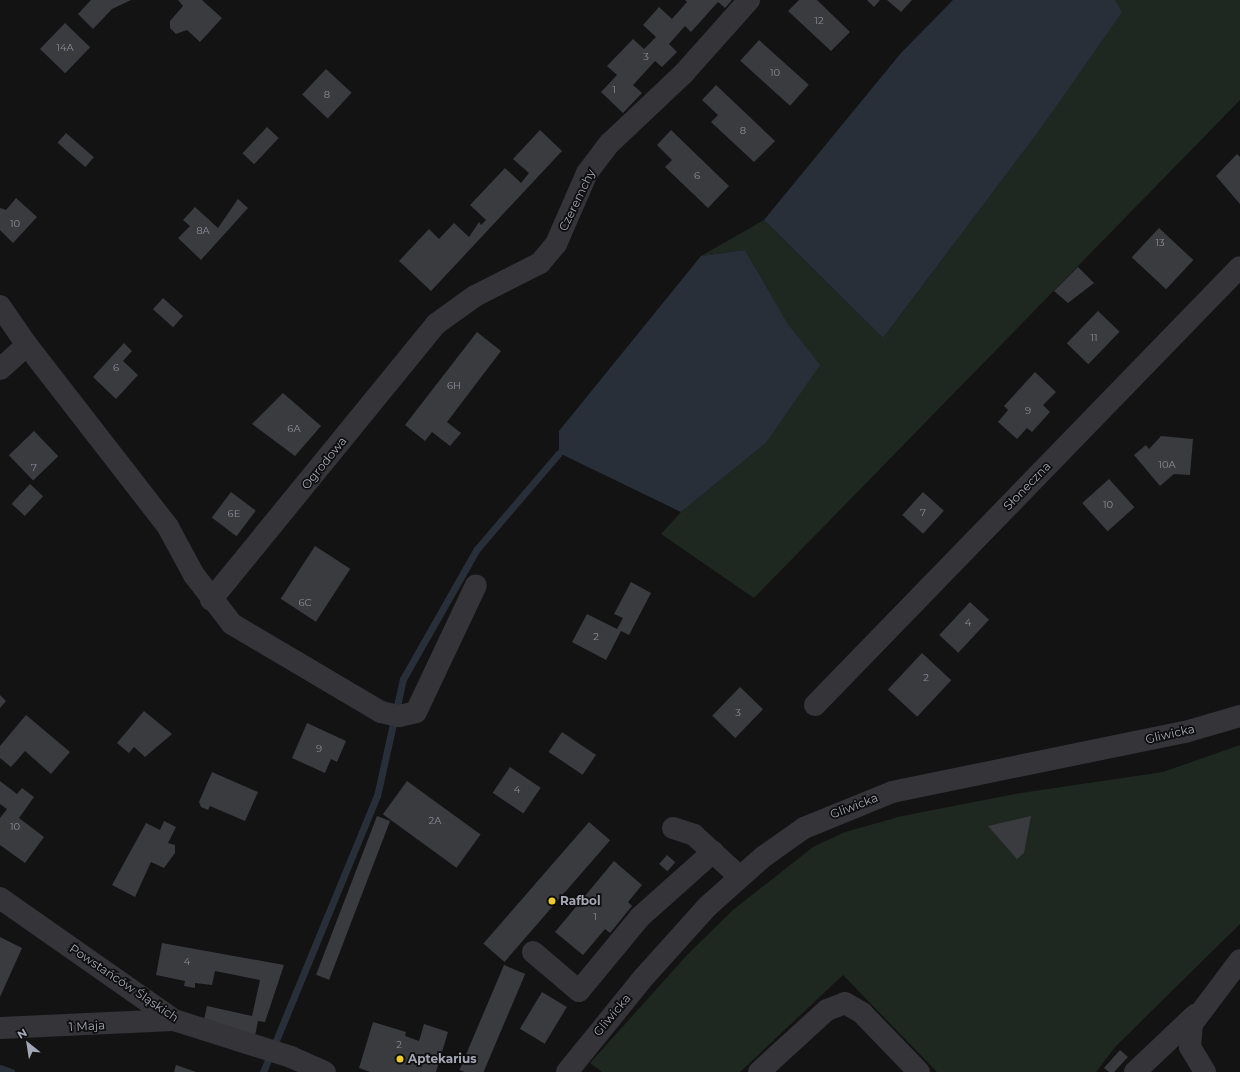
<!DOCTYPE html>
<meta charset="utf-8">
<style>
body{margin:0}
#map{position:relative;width:1240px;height:1072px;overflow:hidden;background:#131314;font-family:Montserrat,sans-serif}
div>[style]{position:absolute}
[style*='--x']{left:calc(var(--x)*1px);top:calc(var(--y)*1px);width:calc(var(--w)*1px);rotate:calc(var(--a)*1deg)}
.green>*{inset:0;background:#1f2721}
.water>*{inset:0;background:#292f38}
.stream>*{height:7px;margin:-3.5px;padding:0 3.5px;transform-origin:3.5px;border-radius:3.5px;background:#292f38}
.building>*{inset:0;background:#3a3b3f;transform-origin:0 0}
.minor>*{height:22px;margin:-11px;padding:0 11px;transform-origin:11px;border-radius:11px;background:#343439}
.dots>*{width:11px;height:11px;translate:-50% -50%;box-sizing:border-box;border:2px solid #0e0e0f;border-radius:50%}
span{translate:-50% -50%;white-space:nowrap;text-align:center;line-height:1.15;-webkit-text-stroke:3.5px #0e0e0f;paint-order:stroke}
.number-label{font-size:10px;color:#8a8c98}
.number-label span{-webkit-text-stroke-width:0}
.street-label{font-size:12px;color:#a4a7b5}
.poi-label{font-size:12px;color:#a4a7b5;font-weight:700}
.left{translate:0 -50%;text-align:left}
.north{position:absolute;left:8px;top:1024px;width:40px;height:40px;-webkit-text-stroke:3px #0e0e0f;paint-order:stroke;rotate:330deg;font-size:11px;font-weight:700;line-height:16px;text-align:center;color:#a4a7b5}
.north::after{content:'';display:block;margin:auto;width:14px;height:18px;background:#a4a7b5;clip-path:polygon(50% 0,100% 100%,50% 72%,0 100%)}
</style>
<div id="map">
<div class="green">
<div style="clip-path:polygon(1115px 0,1240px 0,1240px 100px,754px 598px,661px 534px,681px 512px,766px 443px,819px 365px,788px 324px,745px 250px,701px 256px,764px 220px,883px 338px,1039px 131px,1121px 12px)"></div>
<div style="clip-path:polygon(1240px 745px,1240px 924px,1116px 1046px,1096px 1072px,937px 1072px,843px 975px,740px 1072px,602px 1072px,590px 1063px,688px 954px,733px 910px,813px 847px,845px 832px,902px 816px,1015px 794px,1163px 772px)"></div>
</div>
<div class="water">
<div style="clip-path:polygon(953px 0,1115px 0,1122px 12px,1039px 131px,883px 338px,764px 220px,901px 53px)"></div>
<div style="clip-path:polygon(745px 250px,788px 324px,820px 365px,766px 443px,681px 512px,559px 453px,559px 431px,701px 256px)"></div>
</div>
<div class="stream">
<div style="--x:0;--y:1068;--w:12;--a:20"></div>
<div style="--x:263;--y:1072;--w:299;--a:-67.6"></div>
<div style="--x:377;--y:796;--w:120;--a:-77.5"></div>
<div style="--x:403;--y:679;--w:150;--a:-60.4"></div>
<div style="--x:477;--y:549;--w:126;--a:-49.5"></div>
</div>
<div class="building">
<div style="clip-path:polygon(91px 0,131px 0,112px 9px,93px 29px,78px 14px)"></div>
<div style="clip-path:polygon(178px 0,202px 0,222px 18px,200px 42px,187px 30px,176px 34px,170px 28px,170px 21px,183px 6px)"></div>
<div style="clip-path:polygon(685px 0,732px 0,725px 8px,718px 2px,691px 32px,685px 26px,669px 44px,677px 52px,662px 67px,655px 61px,633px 85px,642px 93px,623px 113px,601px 92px,617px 75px,607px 66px,633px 39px,644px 49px,656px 37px,643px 25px,659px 7px,672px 19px,687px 2px)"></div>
<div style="clip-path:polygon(799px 0,817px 0,850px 32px,831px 51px,788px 11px)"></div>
<div style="clip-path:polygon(867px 0,880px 0,874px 7px)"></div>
<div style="clip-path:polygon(887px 0,912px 0,901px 12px)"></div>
<div style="left:65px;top:23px;width:35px;height:36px;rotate:44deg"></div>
<div style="left:759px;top:40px;width:67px;height:28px;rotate:42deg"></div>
<div style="left:326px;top:69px;width:35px;height:35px;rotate:43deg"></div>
<div style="clip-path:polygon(716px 85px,775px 141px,754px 162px,711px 122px,718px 115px,702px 100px)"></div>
<div style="left:267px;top:127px;width:16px;height:36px;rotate:43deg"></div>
<div style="clip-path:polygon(540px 130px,562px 151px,431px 291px,399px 261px,429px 229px,439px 239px,454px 223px,469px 237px,479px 222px,481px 225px,486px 220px,470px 205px,505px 168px,521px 183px,529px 173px,513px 159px)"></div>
<div style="clip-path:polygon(671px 130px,729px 186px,708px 208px,665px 167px,672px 160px,657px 145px)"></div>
<div style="left:66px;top:133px;width:37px;height:13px;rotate:41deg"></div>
<div style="clip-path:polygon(1237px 154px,1240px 157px,1240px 204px,1216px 176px)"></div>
<div style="clip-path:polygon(16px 198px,37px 217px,13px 243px,0 230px,0 208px,6px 210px)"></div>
<div style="clip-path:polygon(238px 199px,248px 208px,201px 260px,178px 238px,190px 226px,183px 220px,195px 207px,218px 228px)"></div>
<div style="left:1159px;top:228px;width:47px;height:40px;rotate:43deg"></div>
<div style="clip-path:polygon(1078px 267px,1094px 283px,1068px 303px,1054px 291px)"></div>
<div style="left:163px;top:298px;width:27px;height:15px;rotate:42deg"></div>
<div style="left:1098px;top:311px;width:30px;height:45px;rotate:44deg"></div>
<div style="clip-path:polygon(477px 332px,501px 351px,447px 422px,461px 433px,450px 446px,432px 432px,425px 441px,405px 425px)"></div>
<div style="clip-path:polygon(124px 343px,132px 351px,123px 361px,138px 375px,116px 399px,93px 377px)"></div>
<div style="clip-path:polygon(1035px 372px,1056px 392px,1043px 405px,1050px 412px,1032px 432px,1027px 428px,1017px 439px,998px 422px,1008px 410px,1004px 406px)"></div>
<div style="clip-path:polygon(283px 393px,321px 426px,295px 456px,252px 424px)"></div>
<div style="left:34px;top:431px;width:35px;height:35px;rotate:46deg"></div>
<div style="clip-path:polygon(1161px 436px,1193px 439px,1190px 475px,1174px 474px,1160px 486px,1134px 455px,1146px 445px,1149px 449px)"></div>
<div style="left:1109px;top:479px;width:38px;height:36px;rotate:48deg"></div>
<div style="left:30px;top:484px;width:18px;height:27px;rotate:43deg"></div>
<div style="left:231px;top:492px;width:31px;height:32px;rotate:37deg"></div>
<div style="left:923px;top:492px;width:28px;height:31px;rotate:42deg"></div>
<div style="left:315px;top:546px;width:42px;height:63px;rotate:33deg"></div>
<div style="clip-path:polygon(631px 582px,651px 593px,629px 635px,621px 631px,606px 660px,572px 642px,587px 614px,617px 629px,623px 618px,614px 614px)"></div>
<div style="left:970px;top:602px;width:26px;height:45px;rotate:43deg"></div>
<div style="left:922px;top:653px;width:40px;height:50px;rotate:43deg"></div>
<div style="left:740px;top:687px;width:32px;height:40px;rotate:44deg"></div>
<div style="clip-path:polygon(0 695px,6px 701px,0 708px)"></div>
<div style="clip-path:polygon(144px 711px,172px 734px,145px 757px,134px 747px,129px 753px,117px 743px)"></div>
<div style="clip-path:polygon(26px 715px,70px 752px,51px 774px,25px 751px,11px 767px,0 758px,0 746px)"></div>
<div style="clip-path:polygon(307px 723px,346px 741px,337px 762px,331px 759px,325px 773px,292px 758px)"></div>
<div style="left:562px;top:732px;width:41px;height:24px;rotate:34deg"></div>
<div style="left:510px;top:767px;width:37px;height:31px;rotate:34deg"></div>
<div style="clip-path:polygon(212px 772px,258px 792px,245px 821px,210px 806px,208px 810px,201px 807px,199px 802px)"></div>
<div style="clip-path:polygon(0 781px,17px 794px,22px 788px,34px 797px,19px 818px,44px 837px,25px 863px,0 845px,0 818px,7px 809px,0 804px)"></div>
<div style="left:407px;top:781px;width:91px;height:41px;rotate:36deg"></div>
<div style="left:377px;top:816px;width:14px;height:170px;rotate:21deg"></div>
<div style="clip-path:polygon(1031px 816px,1024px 853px,1017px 859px,988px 826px)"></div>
<div style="clip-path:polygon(164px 821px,176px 827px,168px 843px,175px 845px,175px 853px,164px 868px,151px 862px,135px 897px,112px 885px,146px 823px,160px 830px)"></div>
<div style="left:589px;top:822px;width:28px;height:161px;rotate:41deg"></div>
<div style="left:667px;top:855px;width:11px;height:12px;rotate:41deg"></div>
<div style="clip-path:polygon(614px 861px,642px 885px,628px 902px,632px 906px,610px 933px,605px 929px,583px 955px,555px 932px)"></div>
<div style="clip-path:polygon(0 937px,22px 948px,0 997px)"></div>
<div style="clip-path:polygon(162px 943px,284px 965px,265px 1022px,258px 1021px,255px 1036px,204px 1020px,207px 1006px,252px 1016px,260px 980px,215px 971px,212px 985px,195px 983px,195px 988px,184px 986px,185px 981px,156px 975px)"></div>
<div style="left:504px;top:965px;width:23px;height:114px;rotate:23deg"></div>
<div style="left:542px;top:992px;width:29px;height:43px;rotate:31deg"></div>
<div style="clip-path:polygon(373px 1022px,406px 1032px,405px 1036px,419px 1041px,424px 1024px,448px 1032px,436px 1072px,370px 1072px,359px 1068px)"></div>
<div style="clip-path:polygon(1120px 1050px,1128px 1057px,1114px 1072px,1109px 1072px,1104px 1068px)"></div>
<div style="clip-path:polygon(176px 1065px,196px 1072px,174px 1072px)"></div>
</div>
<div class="minor">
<div style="--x:0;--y:306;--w:47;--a:55.3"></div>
<div style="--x:27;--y:345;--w:36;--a:138"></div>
<div style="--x:27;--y:345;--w:230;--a:52.2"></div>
<div style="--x:168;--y:527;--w:55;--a:61.6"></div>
<div style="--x:194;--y:575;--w:62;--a:52.2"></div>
<div style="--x:232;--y:624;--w:173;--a:30.6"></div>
<div style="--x:381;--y:712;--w:18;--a:13"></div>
<div style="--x:399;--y:716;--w:17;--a:-13"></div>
<div style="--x:416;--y:712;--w:140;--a:-64.7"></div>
<div style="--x:211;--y:600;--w:356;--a:-50.8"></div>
<div style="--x:436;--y:324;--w:48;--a:-35.7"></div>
<div style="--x:475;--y:296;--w:73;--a:-26.9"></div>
<div style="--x:540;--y:263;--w:25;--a:-50"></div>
<div style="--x:556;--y:244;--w:77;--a:-66.4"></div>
<div style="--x:587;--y:173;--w:38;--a:-53"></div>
<div style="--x:610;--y:143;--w:102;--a:-43.4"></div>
<div style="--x:684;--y:73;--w:98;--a:-48.3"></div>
<div style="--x:815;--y:705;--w:610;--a:-45.86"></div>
<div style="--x:673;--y:828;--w:22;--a:18"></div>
<div style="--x:694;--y:835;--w:62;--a:42.4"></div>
<div style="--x:0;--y:898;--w:213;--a:35"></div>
<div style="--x:174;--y:1020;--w:123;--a:17.5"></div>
<div style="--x:291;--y:1057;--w:37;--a:24"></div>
<div style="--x:533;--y:952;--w:60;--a:40.3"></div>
<div style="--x:579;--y:991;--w:96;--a:-50.5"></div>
<div style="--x:640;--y:917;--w:98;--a:-41.7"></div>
<div style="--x:0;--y:1028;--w:174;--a:-2.6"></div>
<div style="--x:567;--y:1072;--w:122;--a:-51"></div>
<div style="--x:644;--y:977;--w:96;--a:-48"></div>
<div style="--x:708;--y:906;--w:74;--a:-41.7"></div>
<div style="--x:763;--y:857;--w:50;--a:-35.3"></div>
<div style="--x:804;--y:828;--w:95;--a:-22.2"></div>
<div style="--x:892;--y:792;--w:299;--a:-11.6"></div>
<div style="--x:1185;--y:732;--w:57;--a:-16.2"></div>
<div style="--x:759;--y:1072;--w:92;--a:-42.4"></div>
<div style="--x:827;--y:1010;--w:19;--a:-21"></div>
<div style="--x:845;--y:1003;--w:20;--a:30"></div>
<div style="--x:862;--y:1013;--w:82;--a:46"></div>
<div style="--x:1135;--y:1072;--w:83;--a:-43.5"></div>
<div style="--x:1205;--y:1072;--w:29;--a:-121"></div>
<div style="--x:1190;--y:1047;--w:23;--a:-85"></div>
<div style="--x:1192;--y:1024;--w:80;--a:-53.1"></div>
</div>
<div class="dots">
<div style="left:552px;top:901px;background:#efca2f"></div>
<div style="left:400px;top:1059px;background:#efca2f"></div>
</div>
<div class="number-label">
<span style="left:819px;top:21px">12</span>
<span style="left:65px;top:48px">14A</span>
<span style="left:646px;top:57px">3</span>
<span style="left:775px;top:73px">10</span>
<span style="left:614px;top:90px">1</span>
<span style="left:327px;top:95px">8</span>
<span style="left:743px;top:131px">8</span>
<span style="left:697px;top:176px">6</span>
<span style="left:15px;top:224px">10</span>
<span style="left:203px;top:231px">8A</span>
<span style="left:1160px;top:243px">13</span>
<span style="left:1094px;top:338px">11</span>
<span style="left:116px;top:368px">6</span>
<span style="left:454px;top:386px">6H</span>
<span style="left:1028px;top:411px">9</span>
<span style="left:294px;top:429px">6A</span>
<span style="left:1167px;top:465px">10A</span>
<span style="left:34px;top:468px">7</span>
<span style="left:1108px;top:505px">10</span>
<span style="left:923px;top:513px">7</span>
<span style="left:234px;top:514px">6E</span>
<span style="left:305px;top:603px">6C</span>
<span style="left:968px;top:623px">4</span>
<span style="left:596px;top:637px">2</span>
<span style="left:926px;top:678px">2</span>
<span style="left:738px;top:713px">3</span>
<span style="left:319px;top:749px">9</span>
<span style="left:517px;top:790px">4</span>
<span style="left:435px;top:821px">2A</span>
<span style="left:15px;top:827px">10</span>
<span style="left:595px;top:917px">1</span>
<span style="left:187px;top:962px">4</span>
<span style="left:399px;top:1045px">2</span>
</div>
<div class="street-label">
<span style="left:577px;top:200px;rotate:-64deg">Czeremchy</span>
<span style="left:324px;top:463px;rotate:-51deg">Ogrodowa</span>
<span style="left:1027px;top:486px;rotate:-46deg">Słoneczna</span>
<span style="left:1170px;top:734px;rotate:-13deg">Gliwicka</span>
<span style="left:854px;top:806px;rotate:-21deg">Gliwicka</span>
<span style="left:124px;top:983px;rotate:34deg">Powstańców Śląskich</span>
<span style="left:612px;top:1015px;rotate:-50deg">Gliwicka</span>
<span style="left:87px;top:1026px;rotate:-3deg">1 Maja</span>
</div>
<div class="poi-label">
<span class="left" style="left:560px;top:901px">Rafbol</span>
<span class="left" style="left:408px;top:1059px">Aptekarius</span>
</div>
<div class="north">N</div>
</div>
